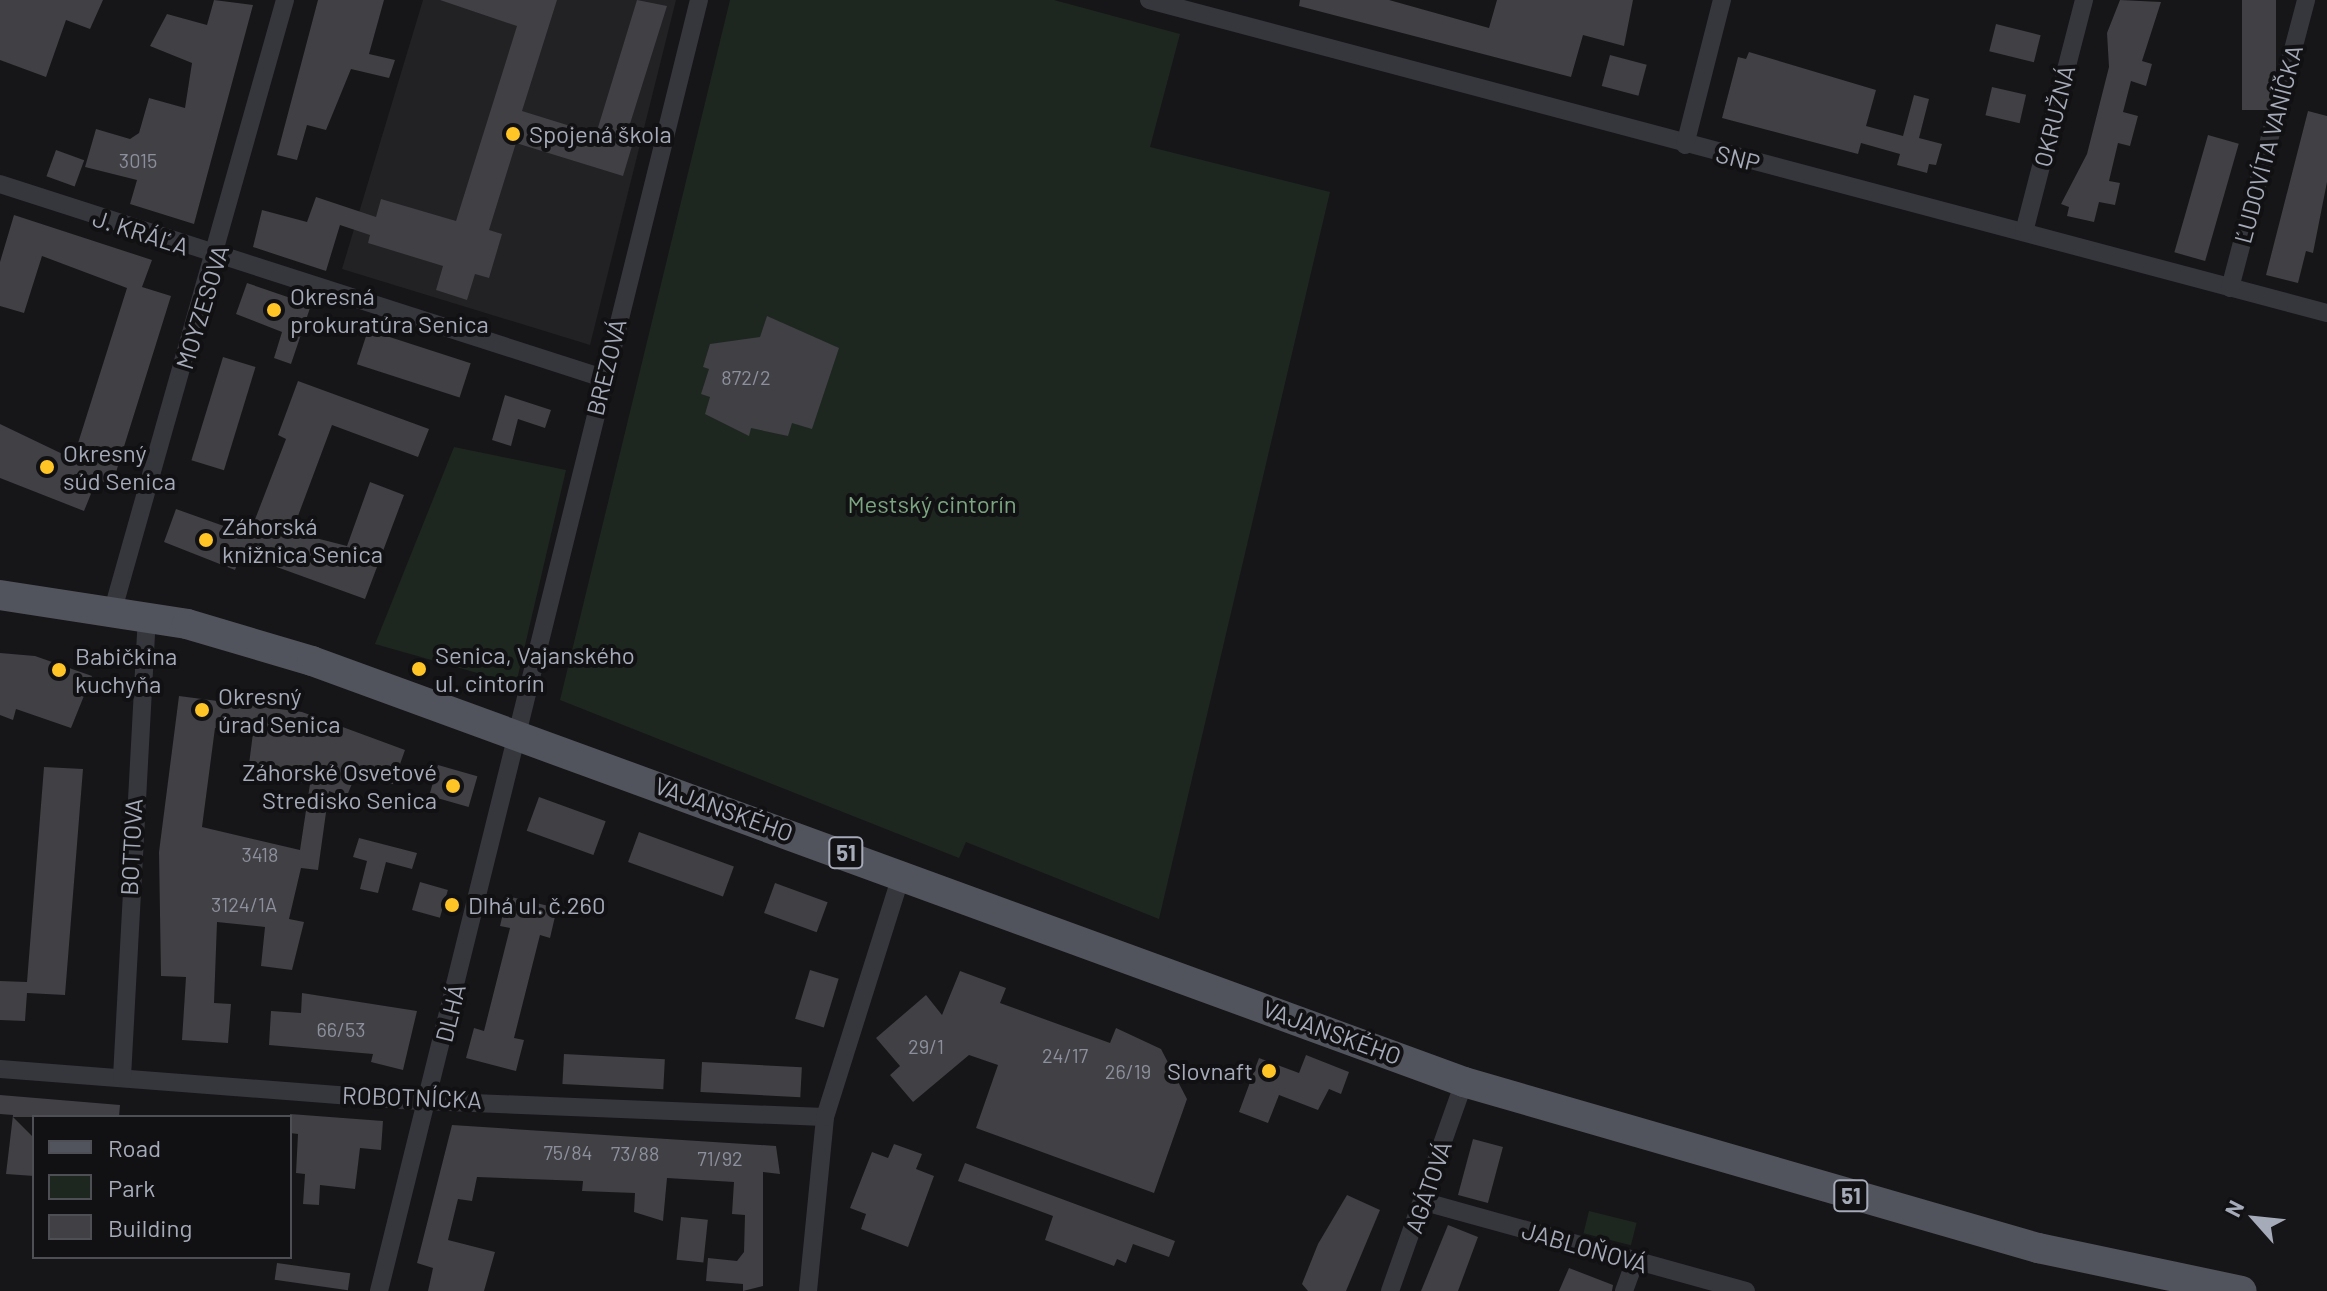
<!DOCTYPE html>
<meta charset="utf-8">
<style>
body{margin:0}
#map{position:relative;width:2327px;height:1291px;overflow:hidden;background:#161618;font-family:Barlow,sans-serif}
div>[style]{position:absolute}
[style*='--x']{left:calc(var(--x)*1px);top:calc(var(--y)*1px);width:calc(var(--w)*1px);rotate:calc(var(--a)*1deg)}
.built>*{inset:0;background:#222225}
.green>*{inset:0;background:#1d271f;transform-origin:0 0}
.building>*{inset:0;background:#404045;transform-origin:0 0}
.minor>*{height:18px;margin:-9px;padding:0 9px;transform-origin:9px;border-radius:9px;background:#36373d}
.primary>*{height:30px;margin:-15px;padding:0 15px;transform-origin:15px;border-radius:15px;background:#52545d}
.dots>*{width:22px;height:22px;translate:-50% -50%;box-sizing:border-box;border:4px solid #111113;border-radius:50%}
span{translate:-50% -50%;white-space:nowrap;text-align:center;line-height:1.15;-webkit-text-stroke:8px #111113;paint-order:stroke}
.number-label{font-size:20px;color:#8c909c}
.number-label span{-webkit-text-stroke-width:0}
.shield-label span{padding:2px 6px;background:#111113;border:2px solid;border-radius:6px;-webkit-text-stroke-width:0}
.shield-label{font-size:22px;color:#a6abb9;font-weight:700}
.street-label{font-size:24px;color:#a6abb9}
.poi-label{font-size:24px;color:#a6abb9}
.left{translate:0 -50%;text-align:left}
.right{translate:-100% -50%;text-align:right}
.park-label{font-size:24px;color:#7ba681}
.legend{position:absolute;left:32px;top:1115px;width:260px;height:144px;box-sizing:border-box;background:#111113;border:2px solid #4d4f55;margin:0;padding:10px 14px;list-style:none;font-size:24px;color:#a6abb9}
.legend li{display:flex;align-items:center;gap:16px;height:40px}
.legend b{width:40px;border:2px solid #4d4f55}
.north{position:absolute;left:2215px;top:1179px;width:80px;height:80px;-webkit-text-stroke:6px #111113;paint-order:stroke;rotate:297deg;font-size:22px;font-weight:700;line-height:32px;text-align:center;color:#a6abb9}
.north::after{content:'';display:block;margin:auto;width:28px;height:36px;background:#a6abb9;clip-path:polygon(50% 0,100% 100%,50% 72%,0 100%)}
</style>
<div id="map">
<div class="built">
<div style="clip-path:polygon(423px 0,676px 0,590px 345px,342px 269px)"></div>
</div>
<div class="green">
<div style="clip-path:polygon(730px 0,1054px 0,1180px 34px,1150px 147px,1330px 192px,1159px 919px,966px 842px,959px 858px,560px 700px)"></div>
<div style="clip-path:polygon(454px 447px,566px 470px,516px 684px,375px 644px)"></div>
<div style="left:1589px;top:1211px;width:49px;height:23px;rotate:14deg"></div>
</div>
<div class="building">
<div style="clip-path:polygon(0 0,103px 0,90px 29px,66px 20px,46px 77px,0 60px)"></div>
<div style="clip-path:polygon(214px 0,253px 5px,194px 224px,130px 204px,137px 180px,85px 167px,96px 129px,130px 139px,139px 133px,149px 98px,185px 108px,192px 63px,150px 46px,167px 14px,207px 25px)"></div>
<div style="clip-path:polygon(318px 0,384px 0,369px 54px,395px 60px,389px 78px,351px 69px,326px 130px,307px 125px,297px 160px,277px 155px)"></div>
<div style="clip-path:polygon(440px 0,557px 0,522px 111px,596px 134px,637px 0,667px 6px,624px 143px,632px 146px,623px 176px,516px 143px,489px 230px,502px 234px,489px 278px,475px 274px,467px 300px,436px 290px,443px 266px,368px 243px,370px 235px,340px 225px,326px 271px,253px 247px,262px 210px,307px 222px,316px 197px,376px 217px,381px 199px,456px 221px,517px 26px)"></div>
<div style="clip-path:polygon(1300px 0,1389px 0,1489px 28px,1497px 0,1633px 0,1624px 46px,1583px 35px,1571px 77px,1299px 6px)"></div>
<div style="clip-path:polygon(2120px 0,2161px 2px,2142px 61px,2152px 64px,2146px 86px,2131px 81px,2123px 112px,2138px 116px,2130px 146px,2118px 143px,2109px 181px,2120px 183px,2115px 205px,2099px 202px,2094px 222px,2067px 216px,2069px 207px,2061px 204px,2087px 154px,2109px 67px,2107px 33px)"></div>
<div style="left:2242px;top:0;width:34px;height:110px"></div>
<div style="left:1996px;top:24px;width:46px;height:28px;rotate:14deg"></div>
<div style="clip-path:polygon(1749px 52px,1876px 90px,1866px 126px,1903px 136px,1914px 95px,1929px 99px,1919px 138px,1942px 144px,1936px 165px,1929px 164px,1927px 173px,1897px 165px,1900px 154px,1861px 143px,1858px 154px,1722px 118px,1738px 57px,1746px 59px)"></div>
<div style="left:1610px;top:55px;width:38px;height:32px;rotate:15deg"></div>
<div style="left:1992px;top:87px;width:35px;height:29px;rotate:13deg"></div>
<div style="clip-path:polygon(2308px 111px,2327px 116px,2327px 182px,2313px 253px,2306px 251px,2298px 283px,2266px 275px)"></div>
<div style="left:2208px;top:135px;width:32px;height:122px;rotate:16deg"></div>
<div style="left:56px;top:150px;width:30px;height:28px;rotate:20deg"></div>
<div style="clip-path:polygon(14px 215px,152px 260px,142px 287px,171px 296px,112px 485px,97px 479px,84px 511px,0 478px,0 424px,73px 459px,127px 288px,42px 256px,24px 313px,0 306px,0 262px)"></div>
<div style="clip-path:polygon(247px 283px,311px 305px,291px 364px,274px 358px,282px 332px,236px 314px)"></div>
<div style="clip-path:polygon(767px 316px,839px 348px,812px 429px,792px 423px,788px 436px,751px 428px,749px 436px,705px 414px,710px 397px,701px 394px,709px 369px,703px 367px,710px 344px,760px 337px)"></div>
<div style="left:368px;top:330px;width:108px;height:36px;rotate:18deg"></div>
<div style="left:223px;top:357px;width:34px;height:108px;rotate:17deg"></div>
<div style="clip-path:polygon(298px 381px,429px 429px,418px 457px,332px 425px,292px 532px,347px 546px,370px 482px,404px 495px,365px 599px,241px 554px,235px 570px,164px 542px,176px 509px,249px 535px,286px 439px,278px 435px)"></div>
<div style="clip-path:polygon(505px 395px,551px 410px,545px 428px,518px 419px,511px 446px,492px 440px)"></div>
<div style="clip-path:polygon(0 653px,35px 656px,92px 676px,71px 728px,16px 709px,13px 720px,0 715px)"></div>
<div style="clip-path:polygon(evenodd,179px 696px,302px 712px,405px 750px,393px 784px,354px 779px,346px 798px,329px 791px,318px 870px,301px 868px,289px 919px,304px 922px,292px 970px,261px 966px,265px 927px,217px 922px,214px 1003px,231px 1004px,228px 1043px,182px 1040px,186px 977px,161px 976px,159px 852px,179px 696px,215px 728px,253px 733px,248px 772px,310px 784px,300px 850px,202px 827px,215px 728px)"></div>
<div style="left:438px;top:765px;width:41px;height:32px;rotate:16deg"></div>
<div style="clip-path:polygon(44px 767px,83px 769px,65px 995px,27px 993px,25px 1021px,0 1020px,0 981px,27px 982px)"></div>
<div style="left:539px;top:797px;width:71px;height:36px;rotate:20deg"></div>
<div style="left:639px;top:832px;width:101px;height:32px;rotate:20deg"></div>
<div style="clip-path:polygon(359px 838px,417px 853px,412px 869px,386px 862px,378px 893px,360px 889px,367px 861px,353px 857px)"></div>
<div style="left:420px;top:882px;width:29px;height:29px;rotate:16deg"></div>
<div style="left:775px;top:883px;width:56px;height:32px;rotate:20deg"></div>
<div style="clip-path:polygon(507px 896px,557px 908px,550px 938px,540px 935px,514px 1038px,524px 1040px,516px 1071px,466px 1058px,474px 1028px,484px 1031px,510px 928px,500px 926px)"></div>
<div style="left:810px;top:970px;width:30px;height:51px;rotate:17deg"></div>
<div style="clip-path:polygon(960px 971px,1006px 988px,1000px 1003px,1110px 1043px,1116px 1028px,1161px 1049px,1187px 1099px,1154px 1193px,976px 1128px,998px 1065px,969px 1055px,913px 1102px,890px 1075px,900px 1066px,876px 1038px,926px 995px,942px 1015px)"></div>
<div style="clip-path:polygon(302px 993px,417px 1011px,403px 1070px,371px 1062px,373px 1054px,269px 1045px,271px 1011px,301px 1013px)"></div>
<div style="left:564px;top:1054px;width:101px;height:30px;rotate:3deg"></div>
<div style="clip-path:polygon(1306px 1055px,1349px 1072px,1341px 1094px,1329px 1089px,1318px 1110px,1279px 1095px,1268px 1123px,1239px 1112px,1259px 1058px,1299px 1073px)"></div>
<div style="left:702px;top:1062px;width:100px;height:30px;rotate:3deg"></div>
<div style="clip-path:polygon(0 1095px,120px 1105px,119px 1117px,13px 1117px,34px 1138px,34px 1176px,6px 1174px,13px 1115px,0 1114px)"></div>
<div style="clip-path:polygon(290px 1114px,383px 1121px,381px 1150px,360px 1148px,355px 1189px,320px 1185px,319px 1205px,303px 1204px,305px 1174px,296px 1173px,298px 1134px,290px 1133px)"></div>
<div style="clip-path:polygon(452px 1125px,776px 1146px,780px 1174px,763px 1172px,763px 1286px,743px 1291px,743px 1284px,706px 1281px,708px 1258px,737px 1261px,744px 1252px,745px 1215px,732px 1214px,734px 1182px,667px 1178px,663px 1221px,634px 1212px,635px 1193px,582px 1191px,583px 1181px,477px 1177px,472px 1201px,458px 1199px,448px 1240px,495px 1252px,484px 1291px,428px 1291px,433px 1268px,417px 1263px)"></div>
<div style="left:1473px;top:1139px;width:31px;height:58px;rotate:15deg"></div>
<div style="clip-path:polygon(894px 1144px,922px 1154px,916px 1169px,934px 1176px,908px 1247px,861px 1229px,866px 1214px,850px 1208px,872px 1152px,888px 1158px)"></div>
<div style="clip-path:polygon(965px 1163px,1175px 1241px,1169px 1257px,1133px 1244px,1126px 1263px,1117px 1259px,1114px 1266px,1045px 1240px,1053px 1216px,958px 1181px)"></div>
<div style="clip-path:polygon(1347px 1195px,1380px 1210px,1346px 1291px,1308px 1291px,1302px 1284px,1318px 1244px)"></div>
<div style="left:681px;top:1217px;width:27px;height:43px;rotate:6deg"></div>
<div style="clip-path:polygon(1448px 1225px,1478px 1237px,1458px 1291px,1421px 1291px)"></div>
<div style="left:277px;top:1263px;width:74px;height:17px;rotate:8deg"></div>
<div style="clip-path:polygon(1569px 1268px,1613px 1285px,1612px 1291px,1559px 1291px)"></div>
</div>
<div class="minor">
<div style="--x:1149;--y:0;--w:1219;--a:14.88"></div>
<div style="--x:1685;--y:145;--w:150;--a:-75.7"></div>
<div style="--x:0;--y:184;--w:633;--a:17.83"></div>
<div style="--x:2024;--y:232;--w:240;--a:-75.5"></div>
<div style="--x:2230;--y:288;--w:298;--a:-75.2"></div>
<div style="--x:112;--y:613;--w:637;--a:-74.24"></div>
<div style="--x:0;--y:1069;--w:400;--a:4.4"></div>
<div style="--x:399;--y:1100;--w:426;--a:2.3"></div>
<div style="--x:122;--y:1077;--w:460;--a:-86.9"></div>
<div style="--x:1425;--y:1202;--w:333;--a:15.5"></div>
<div style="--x:379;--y:1291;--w:1330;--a:-76.08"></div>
<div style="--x:808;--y:1291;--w:175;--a:-84.4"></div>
<div style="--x:825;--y:1117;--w:256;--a:-72.5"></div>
<div style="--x:1390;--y:1291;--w:222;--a:-70.5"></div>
<div style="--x:1624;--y:1291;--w:32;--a:-70"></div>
</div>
<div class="primary">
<div style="--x:0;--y:595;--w:189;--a:8.8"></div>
<div style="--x:187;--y:624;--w:130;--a:16.5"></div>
<div style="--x:312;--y:661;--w:1227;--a:20.07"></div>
<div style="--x:1464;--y:1082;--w:598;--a:16.13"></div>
<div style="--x:2038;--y:1248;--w:208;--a:11.9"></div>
</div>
<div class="dots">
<div style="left:513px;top:134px;background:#ffc527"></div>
<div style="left:274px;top:310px;background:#ffc527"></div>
<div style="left:47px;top:467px;background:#ffc527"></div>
<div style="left:206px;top:540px;background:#ffc527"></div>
<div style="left:419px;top:669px;background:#ffc527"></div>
<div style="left:59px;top:670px;background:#ffc527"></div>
<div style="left:202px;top:710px;background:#ffc527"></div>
<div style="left:453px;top:786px;background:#ffc527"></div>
<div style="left:452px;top:905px;background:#ffc527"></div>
<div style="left:1269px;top:1071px;background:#ffc527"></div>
</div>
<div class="number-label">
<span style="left:138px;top:160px">3015</span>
<span style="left:746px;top:377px">872/2</span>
<span style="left:260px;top:854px">3418</span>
<span style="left:244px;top:904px">3124/1A</span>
<span style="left:341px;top:1029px">66/53</span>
<span style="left:926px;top:1046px">29/1</span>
<span style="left:1065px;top:1055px">24/17</span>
<span style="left:1128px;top:1071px">26/19</span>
<span style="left:568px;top:1152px">75/84</span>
<span style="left:635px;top:1153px">73/88</span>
<span style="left:720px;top:1158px">71/92</span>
</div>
<div class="shield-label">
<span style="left:846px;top:853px">51</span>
<span style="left:1851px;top:1196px">51</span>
</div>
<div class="street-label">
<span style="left:2054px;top:116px;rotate:-76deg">OKRUŽNÁ</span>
<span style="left:2268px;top:144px;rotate:-75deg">ĽUDOVÍTA VANÍČKA</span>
<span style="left:1738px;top:158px;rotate:14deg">SNP</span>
<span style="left:141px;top:232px;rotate:18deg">J. KRÁĽA</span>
<span style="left:202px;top:307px;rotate:-73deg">MOYZESOVA</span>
<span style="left:606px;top:367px;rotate:-76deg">BREZOVÁ</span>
<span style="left:724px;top:809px;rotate:20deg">VAJANSKÉHO</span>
<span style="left:131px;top:847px;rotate:-87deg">BOTTOVA</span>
<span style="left:450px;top:1013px;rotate:-76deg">DLHÁ</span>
<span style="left:1332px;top:1032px;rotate:20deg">VAJANSKÉHO</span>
<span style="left:412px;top:1097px;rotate:2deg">ROBOTNÍCKA</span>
<span style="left:1428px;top:1187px;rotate:-71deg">AGÁTOVÁ</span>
<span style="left:1585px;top:1247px;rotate:16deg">JABLOŇOVÁ</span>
</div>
<div class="poi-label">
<span class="left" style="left:529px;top:134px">Spojená škola</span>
<span class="left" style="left:290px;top:310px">Okresná<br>prokuratúra Senica</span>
<span class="left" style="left:63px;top:467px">Okresný<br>súd Senica</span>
<span class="left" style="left:222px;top:540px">Záhorská<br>knižnica Senica</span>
<span class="left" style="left:435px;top:669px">Senica, Vajanského<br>ul. cintorín</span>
<span class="left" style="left:75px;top:670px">Babičkina<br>kuchyňa</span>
<span class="left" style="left:218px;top:710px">Okresný<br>úrad Senica</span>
<span class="right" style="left:437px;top:786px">Záhorské Osvetové<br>Stredisko Senica</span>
<span class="left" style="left:468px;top:905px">Dlhá ul. č.260</span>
<span class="right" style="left:1253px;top:1071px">Slovnaft</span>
</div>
<div class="park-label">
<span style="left:932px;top:504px">Mestský cintorín</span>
</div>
<ul class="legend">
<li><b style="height:10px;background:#52545d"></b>Road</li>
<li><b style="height:22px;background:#1d271f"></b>Park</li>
<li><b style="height:22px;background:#404045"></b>Building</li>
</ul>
<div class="north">N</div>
</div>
